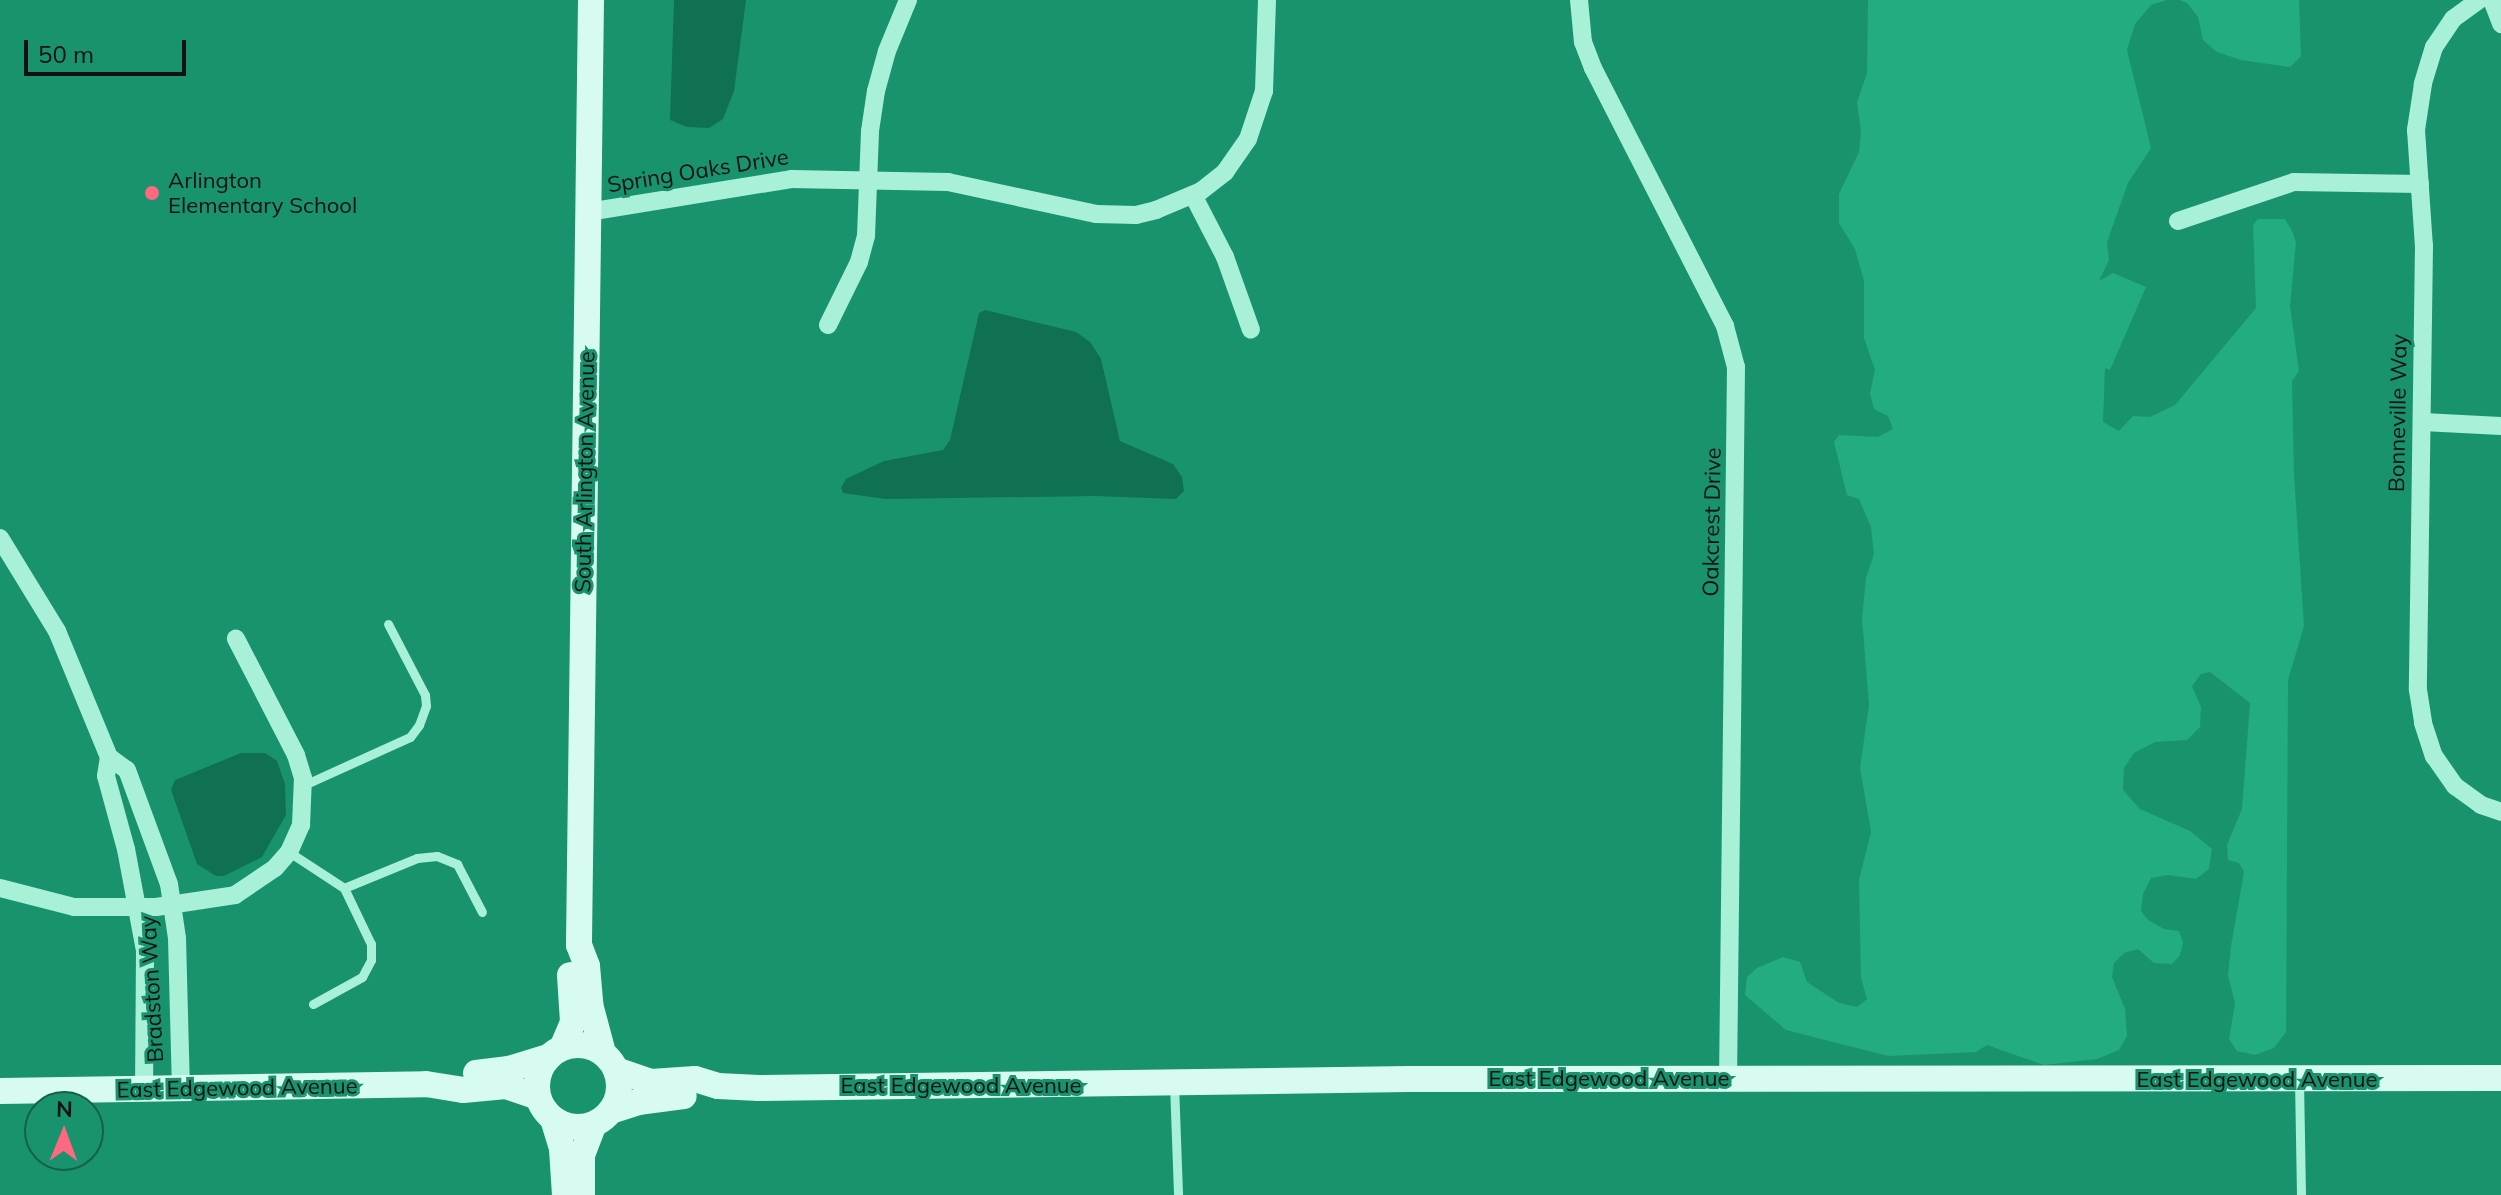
<!DOCTYPE html>
<style>
body{margin:0}
#map{position:relative;width:2501px;height:1195px;overflow:hidden;background:#19936e;font-family:Mulish,sans-serif}
div>[style]{position:absolute}
[style*='--x']{left:calc(var(--x)*1px);top:calc(var(--y)*1px);width:calc(var(--w)*1px);rotate:calc(var(--a)*1deg)}
.green>*{inset:0;background:#22ac80}
.water>*{inset:0;background:#107054}
.lane>*{height:9px;margin:-4.5px;padding:0 4.5px;transform-origin:4.5px;border-radius:4.5px;background:#a9f0d9}
.street>*{height:18px;margin:-9px;padding:0 9px;transform-origin:9px;border-radius:9px;background:#a9f0d9}
.secondary>*{height:26px;margin:-13px;padding:0 13px;transform-origin:13px;border-radius:13px;background:#d7fbf0}
.secondary>.ring{margin:-13px;padding:0;box-sizing:content-box;background:none;border:26px solid #d7fbf0;border-radius:50%}
.dots>*{width:22px;height:22px;translate:-50% -50%;box-sizing:border-box;border:4px solid #19936e;border-radius:50%}
span{translate:-50% -50%;white-space:nowrap;text-align:center;line-height:1.15;-webkit-text-stroke:6px #19936e;paint-order:stroke}
.street-label{font-size:22px;color:#111}
.poi-label{font-size:22px;color:#111}
.left{translate:0 -50%;text-align:left}
.north{position:absolute;left:24px;top:1091px;width:80px;height:80px;box-sizing:border-box;background:#19936e;border:2px solid #165f49;border-radius:50%;rotate:1deg;font-size:22px;font-weight:700;line-height:32px;text-align:center;color:#111}
.north::after{content:'';display:block;margin:auto;width:28px;height:36px;background:#ff6880;clip-path:polygon(50% 0,100% 100%,50% 72%,0 100%)}
.scale{position:absolute;left:24px;top:40px;width:162px;height:36px;box-sizing:border-box;border:4px solid #111;border-top:0;padding-left:10px;font-size:24px;line-height:28px;white-space:nowrap;color:#111;-webkit-text-stroke:6px #19936e;paint-order:stroke}
</style>
<div id="map">
<div class="green">
<div style="clip-path:polygon(1868px 0,2167px 0,2151px 5px,2135px 24px,2127px 50px,2151px 148px,2128px 183px,2107px 242px,2109px 260px,2099px 281px,2113px 273px,2146px 287px,2110px 370px,2105px 368px,2103px 422px,2119px 431px,2133px 416px,2150px 417px,2175px 405px,2256px 308px,2253px 225px,2258px 219px,2285px 219px,2292px 231px,2296px 242px,2290px 306px,2299px 371px,2292px 381px,2294px 474px,2304px 626px,2288px 680px,2286px 1032px,2274px 1048px,2255px 1055px,2237px 1051px,2229px 1039px,2235px 1003px,2228px 975px,2231px 946px,2244px 872px,2239px 863px,2228px 860px,2227px 845px,2242px 809px,2250px 703px,2210px 672px,2201px 674px,2192px 686px,2201px 707px,2200px 727px,2187px 740px,2155px 742px,2134px 753px,2124px 768px,2123px 790px,2140px 809px,2190px 831px,2212px 849px,2209px 869px,2196px 879px,2168px 875px,2151px 878px,2143px 894px,2141px 911px,2148px 920px,2164px 929px,2179px 931px,2183px 942px,2180px 955px,2172px 964px,2154px 963px,2138px 949px,2124px 953px,2114px 963px,2112px 977px,2125px 1009px,2127px 1036px,2119px 1050px,2097px 1059px,2044px 1065px,1987px 1045px,1976px 1052px,1888px 1056px,1786px 1030px,1745px 995px,1747px 977px,1757px 968px,1783px 957px,1800px 962px,1807px 982px,1839px 1003px,1857px 1007px,1867px 999px,1861px 978px,1859px 880px,1871px 832px,1860px 768px,1869px 705px,1862px 618px,1866px 578px,1874px 554px,1871px 527px,1859px 499px,1847px 495px,1834px 442px,1839px 435px,1878px 437px,1893px 429px,1888px 416px,1874px 409px,1870px 393px,1875px 370px,1864px 338px,1864px 281px,1855px 249px,1839px 223px,1839px 194px,1859px 152px,1861px 132px,1857px 102px,1867px 73px)"></div>
<div style="clip-path:polygon(2179px 0,2299px 0,2301px 56px,2290px 67px,2241px 60px,2217px 52px,2203px 40px,2198px 17px,2187px 3px)"></div>
</div>
<div class="water">
<div style="clip-path:polygon(674px 0,746px 0,734px 91px,723px 119px,709px 128px,687px 127px,670px 120px)"></div>
<div style="clip-path:polygon(985px 310px,1076px 332px,1090px 342px,1101px 359px,1120px 441px,1173px 464px,1182px 477px,1184px 491px,1176px 499px,1096px 496px,886px 499px,843px 493px,841px 488px,846px 479px,884px 461px,943px 450px,950px 440px,979px 313px)"></div>
<div style="clip-path:polygon(241px 753px,265px 753px,277px 761px,285px 784px,286px 815px,262px 857px,224px 876px,216px 876px,197px 864px,171px 790px,175px 780px)"></div>
</div>
<div class="lane">
<div style="--x:304;--y:785;--w:116;--a:-24.4"></div>
<div style="--x:410;--y:737;--w:15;--a:-53"></div>
<div style="--x:419;--y:725;--w:20;--a:-70"></div>
<div style="--x:426;--y:706;--w:11;--a:-95"></div>
<div style="--x:425;--y:695;--w:80;--a:-117.5"></div>
<div style="--x:289;--y:852;--w:66;--a:33.2"></div>
<div style="--x:344;--y:888;--w:62;--a:64.3"></div>
<div style="--x:371;--y:944;--w:16;--a:90"></div>
<div style="--x:371;--y:960;--w:19;--a:118"></div>
<div style="--x:362;--y:977;--w:56;--a:151.1"></div>
<div style="--x:344;--y:888;--w:79;--a:-22.3"></div>
<div style="--x:417;--y:858;--w:20;--a:-6"></div>
<div style="--x:437;--y:856;--w:22;--a:22"></div>
<div style="--x:457;--y:864;--w:54;--a:62.5"></div>
<div style="--x:2299;--y:1080;--w:115;--a:89"></div>
<div style="--x:1174;--y:1084;--w:111;--a:87.9"></div>
</div>
<div class="street">
<div style="--x:1579;--y:0;--w:42;--a:84.6"></div>
<div style="--x:1583;--y:42;--w:28;--a:69"></div>
<div style="--x:1593;--y:68;--w:290;--a:62.9"></div>
<div style="--x:1725;--y:326;--w:42;--a:75"></div>
<div style="--x:1736;--y:367;--w:712;--a:90.64"></div>
<div style="--x:2479;--y:0;--w:32;--a:144"></div>
<div style="--x:2453;--y:19;--w:34;--a:124"></div>
<div style="--x:2434;--y:47;--w:39;--a:107"></div>
<div style="--x:2423;--y:84;--w:47;--a:98.7"></div>
<div style="--x:2416;--y:130;--w:116;--a:86.1"></div>
<div style="--x:2424;--y:246;--w:444;--a:90.8"></div>
<div style="--x:2418;--y:690;--w:33;--a:81"></div>
<div style="--x:2423;--y:723;--w:35;--a:72"></div>
<div style="--x:2434;--y:756;--w:37;--a:55"></div>
<div style="--x:2455;--y:786;--w:32;--a:36"></div>
<div style="--x:2481;--y:805;--w:21;--a:19"></div>
<div style="--x:2492;--y:0;--w:26;--a:69"></div>
<div style="--x:1193;--y:195;--w:70;--a:62.7"></div>
<div style="--x:1225;--y:257;--w:77;--a:70.4"></div>
<div style="--x:588;--y:212;--w:206;--a:-9.2"></div>
<div style="--x:791;--y:179;--w:157;--a:1.1"></div>
<div style="--x:948;--y:182;--w:151;--a:12.2"></div>
<div style="--x:1096;--y:214;--w:40;--a:1.4"></div>
<div style="--x:1136;--y:215;--w:21;--a:-14"></div>
<div style="--x:1156;--y:210;--w:49;--a:-22.9"></div>
<div style="--x:1201;--y:191;--w:31;--a:-38"></div>
<div style="--x:1225;--y:172;--w:40;--a:-55.1"></div>
<div style="--x:1248;--y:139;--w:51;--a:-71.6"></div>
<div style="--x:1264;--y:91;--w:91;--a:-88.1"></div>
<div style="--x:2178;--y:221;--w:122;--a:-18.6"></div>
<div style="--x:2294;--y:182;--w:126;--a:0.9"></div>
<div style="--x:828;--y:325;--w:70;--a:-63.8"></div>
<div style="--x:859;--y:262;--w:27;--a:-75"></div>
<div style="--x:866;--y:236;--w:105;--a:-87.8"></div>
<div style="--x:870;--y:131;--w:40;--a:-81.5"></div>
<div style="--x:876;--y:91;--w:41;--a:-74.6"></div>
<div style="--x:887;--y:51;--w:55;--a:-67.6"></div>
<div style="--x:2423;--y:422;--w:78;--a:2.9"></div>
<div style="--x:0;--y:538;--w:109;--a:58.5"></div>
<div style="--x:57;--y:631;--w:136;--a:67.6"></div>
<div style="--x:109;--y:757;--w:19;--a:99"></div>
<div style="--x:106;--y:776;--w:76;--a:74.7"></div>
<div style="--x:126;--y:849;--w:104;--a:79.4"></div>
<div style="--x:145;--y:951;--w:140;--a:90.4"></div>
<div style="--x:109;--y:757;--w:22;--a:36"></div>
<div style="--x:127;--y:770;--w:121;--a:69.8"></div>
<div style="--x:169;--y:884;--w:55;--a:81.6"></div>
<div style="--x:177;--y:938;--w:152;--a:88.5"></div>
<div style="--x:0;--y:888;--w:76;--a:14.4"></div>
<div style="--x:74;--y:907;--w:82;--a:0"></div>
<div style="--x:156;--y:907;--w:80;--a:-8.6"></div>
<div style="--x:235;--y:895;--w:48;--a:-34"></div>
<div style="--x:275;--y:868;--w:21;--a:-49"></div>
<div style="--x:289;--y:852;--w:30;--a:-66"></div>
<div style="--x:301;--y:825;--w:47;--a:-87.6"></div>
<div style="--x:303;--y:778;--w:24;--a:-107"></div>
<div style="--x:296;--y:755;--w:131;--a:-117.3"></div>
</div>
<div class="secondary">
<div style="--x:591;--y:0;--w:945;--a:90.73"></div>
<div style="--x:579;--y:945;--w:22;--a:69"></div>
<div style="--x:587;--y:966;--w:38;--a:85"></div>
<div style="--x:590;--y:1004;--w:51;--a:75.1"></div>
<div class="ring" style="left:537px;top:1045px;width:56px;height:56px"></div>
<div style="--x:562;--y:1048;--w:28;--a:-67"></div>
<div style="--x:573;--y:1022;--w:47;--a:-93.7"></div>
<div style="--x:616;--y:1070;--w:37;--a:19"></div>
<div style="--x:651;--y:1082;--w:44;--a:-3.9"></div>
<div style="--x:695;--y:1079;--w:24;--a:17"></div>
<div style="--x:718;--y:1086;--w:41;--a:2.8"></div>
<div style="--x:759;--y:1088;--w:650;--a:-0.79"></div>
<div style="--x:1409;--y:1079;--w:1092;--a:-0.05"></div>
<div style="--x:476;--y:1073;--w:33;--a:-7"></div>
<div style="--x:509;--y:1069;--w:41;--a:-17.1"></div>
<div style="--x:0;--y:1091;--w:426;--a:-0.9"></div>
<div style="--x:426;--y:1084;--w:37;--a:9"></div>
<div style="--x:463;--y:1090;--w:43;--a:-5.3"></div>
<div style="--x:506;--y:1086;--w:34;--a:19"></div>
<div style="--x:611;--y:1111;--w:28;--a:-18"></div>
<div style="--x:638;--y:1102;--w:46;--a:-7.4"></div>
<div style="--x:553;--y:1119;--w:31;--a:73"></div>
<div style="--x:562;--y:1149;--w:46;--a:86.3"></div>
<div style="--x:582;--y:1195;--w:40;--a:-90"></div>
<div style="--x:582;--y:1155;--w:33;--a:-69"></div>
</div>
<div class="dots">
<div style="left:152px;top:193px;background:#ff6880"></div>
</div>
<div class="street-label">
<span style="left:698px;top:171px;rotate:-9deg">Spring Oaks Drive</span>
<span style="left:2398px;top:413px;rotate:-89deg">Bonneville Way</span>
<span style="left:585px;top:472px;rotate:-89deg">South Arlington Avenue</span>
<span style="left:1712px;top:522px;rotate:-89deg">Oakcrest Drive</span>
<span style="left:152px;top:989px;rotate:-93deg">Bradston Way</span>
<span style="left:1609px;top:1079px">East Edgewood Avenue</span>
<span style="left:2257px;top:1080px">East Edgewood Avenue</span>
<span style="left:961px;top:1086px">East Edgewood Avenue</span>
<span style="left:237px;top:1088px;rotate:-1deg">East Edgewood Avenue</span>
</div>
<div class="poi-label">
<span class="left" style="left:168px;top:193px">Arlington<br>Elementary School</span>
</div>
<div class="north">N</div>
<div class="scale">50 m</div>
</div>
